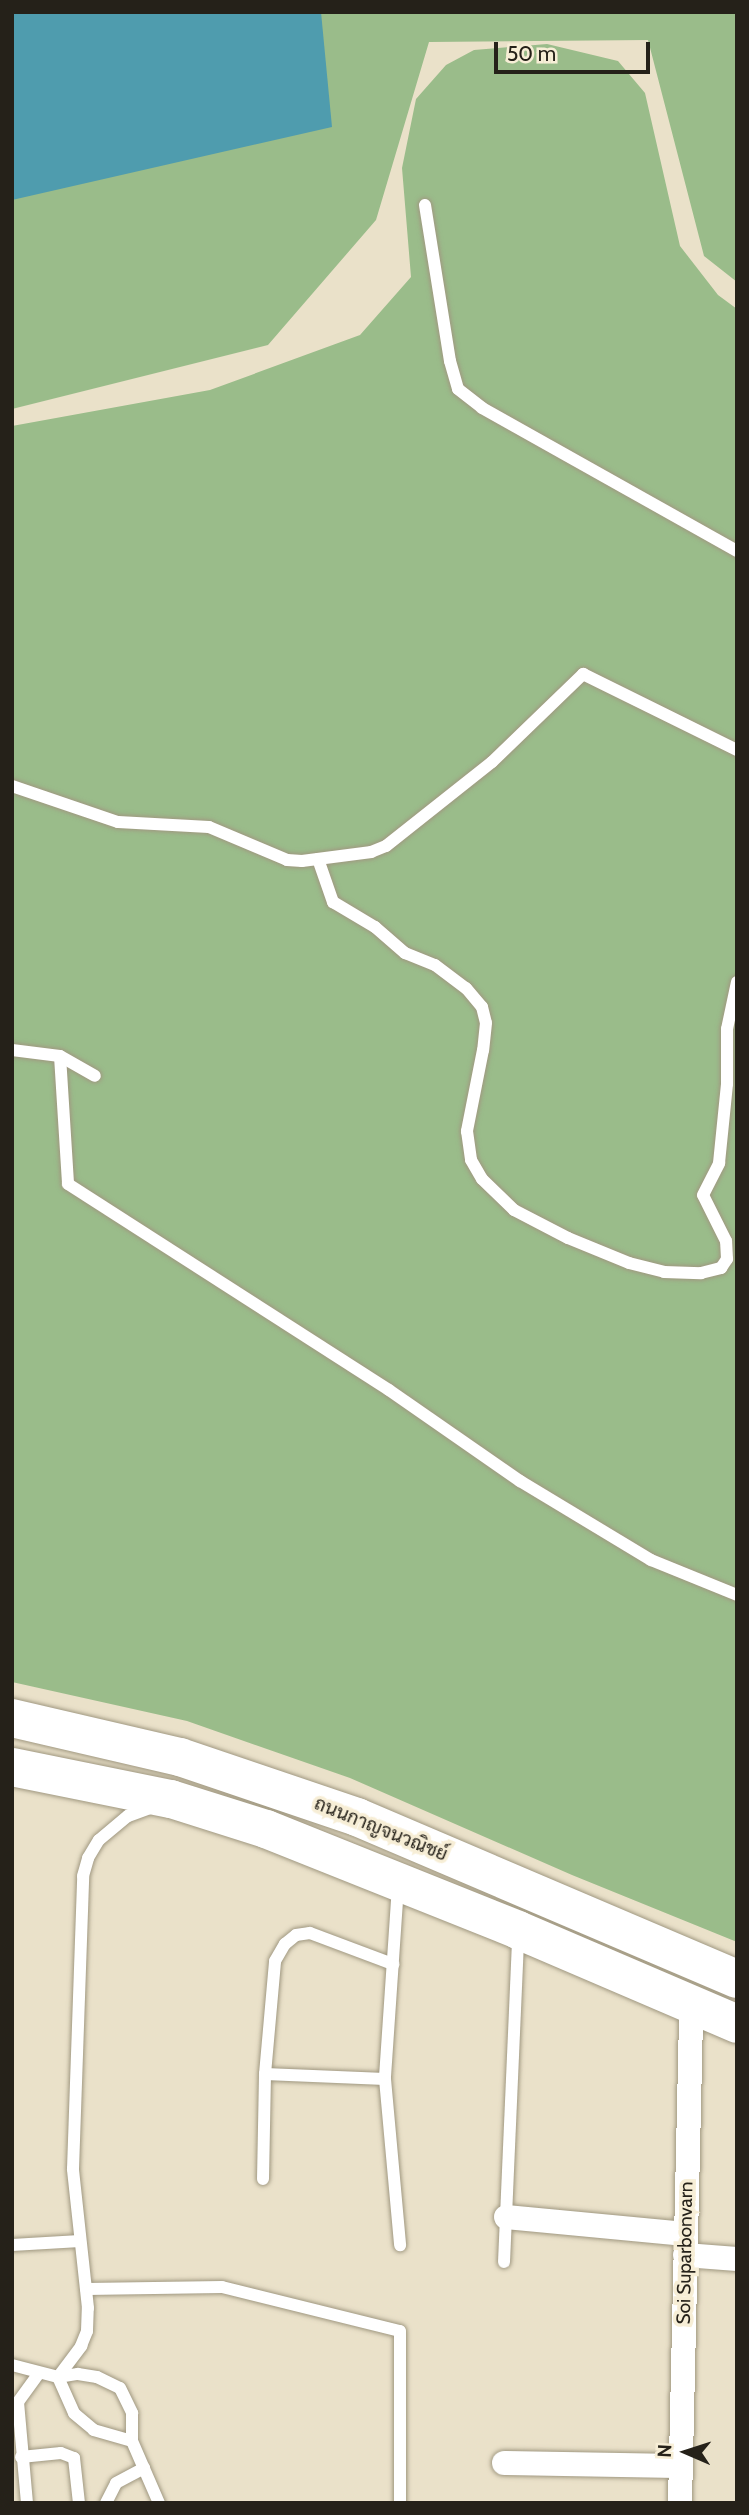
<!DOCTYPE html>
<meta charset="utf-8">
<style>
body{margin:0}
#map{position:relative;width:749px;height:2515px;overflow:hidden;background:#eae1c9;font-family:Cabin,Sarabun,sans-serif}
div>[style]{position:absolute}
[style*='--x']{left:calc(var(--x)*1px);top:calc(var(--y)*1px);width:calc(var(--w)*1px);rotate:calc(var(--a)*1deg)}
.green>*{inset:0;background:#9abc8a}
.water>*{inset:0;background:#4f9cae}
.roads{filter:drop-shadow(0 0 2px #a09881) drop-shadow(0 0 2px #a09881)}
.lane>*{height:12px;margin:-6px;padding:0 6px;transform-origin:6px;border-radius:6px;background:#fff}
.street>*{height:24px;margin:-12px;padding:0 12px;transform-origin:12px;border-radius:12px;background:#fff}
.primary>*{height:38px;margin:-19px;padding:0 19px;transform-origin:19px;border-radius:19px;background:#fff}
span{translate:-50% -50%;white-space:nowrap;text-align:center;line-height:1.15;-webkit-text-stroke:7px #f7eed6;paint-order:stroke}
.street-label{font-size:19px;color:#252119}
.frame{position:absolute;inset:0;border:14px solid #252119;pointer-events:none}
.north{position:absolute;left:651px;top:2417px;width:70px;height:70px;-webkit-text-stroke:5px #f7eed6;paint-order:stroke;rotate:273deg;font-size:19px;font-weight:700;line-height:28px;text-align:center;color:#252119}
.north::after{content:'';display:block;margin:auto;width:24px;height:32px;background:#252119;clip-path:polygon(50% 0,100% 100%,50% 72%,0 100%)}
.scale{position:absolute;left:494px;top:42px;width:156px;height:32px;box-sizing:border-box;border:4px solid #252119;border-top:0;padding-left:9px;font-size:21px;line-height:24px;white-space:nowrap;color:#252119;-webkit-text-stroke:5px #f7eed6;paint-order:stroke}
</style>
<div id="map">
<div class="green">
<div style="clip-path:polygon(12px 12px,737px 12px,737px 282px,704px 256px,648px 40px,429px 42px,376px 220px,268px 345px,12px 409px)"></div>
<div style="clip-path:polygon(547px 44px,618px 61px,645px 93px,680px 246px,718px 295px,737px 309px,737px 1942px,572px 1875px,350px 1778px,187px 1721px,12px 1682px,12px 426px,210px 390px,360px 335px,411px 277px,402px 168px,416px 99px,446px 65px,474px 50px)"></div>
</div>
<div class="water">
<div style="clip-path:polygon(12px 12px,321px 12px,332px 127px,12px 200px)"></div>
</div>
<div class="roads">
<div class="lane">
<div style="--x:425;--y:205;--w:158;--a:80.9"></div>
<div style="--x:450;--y:361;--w:29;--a:74"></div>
<div style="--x:458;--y:389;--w:31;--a:38"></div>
<div style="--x:482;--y:408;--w:292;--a:29.3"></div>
<div style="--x:12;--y:786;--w:112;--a:18.8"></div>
<div style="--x:118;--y:822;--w:91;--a:3.1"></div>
<div style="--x:209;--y:827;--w:85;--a:22.9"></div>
<div style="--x:287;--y:860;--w:15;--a:4"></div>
<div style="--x:302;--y:861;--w:70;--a:-7.4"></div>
<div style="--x:371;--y:852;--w:16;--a:-22"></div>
<div style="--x:386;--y:846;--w:135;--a:-38.4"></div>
<div style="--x:492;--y:762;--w:127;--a:-44"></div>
<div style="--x:583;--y:674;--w:172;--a:26.3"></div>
<div style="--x:318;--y:859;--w:46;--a:70.8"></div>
<div style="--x:333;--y:902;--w:49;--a:30.8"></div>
<div style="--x:375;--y:927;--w:40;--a:41"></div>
<div style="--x:405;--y:953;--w:32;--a:22"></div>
<div style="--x:435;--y:965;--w:39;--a:37"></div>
<div style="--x:466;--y:988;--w:25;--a:50"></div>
<div style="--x:482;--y:1007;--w:16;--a:76"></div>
<div style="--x:486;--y:1023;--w:27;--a:96"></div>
<div style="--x:483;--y:1050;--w:83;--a:101.2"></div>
<div style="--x:467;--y:1131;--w:29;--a:82"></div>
<div style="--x:471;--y:1160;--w:22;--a:60"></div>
<div style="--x:482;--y:1179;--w:45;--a:44.1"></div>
<div style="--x:514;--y:1210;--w:61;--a:27.4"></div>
<div style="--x:568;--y:1238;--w:66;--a:22.3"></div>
<div style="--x:629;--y:1263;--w:36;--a:14"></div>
<div style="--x:664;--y:1272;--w:37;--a:2"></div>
<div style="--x:701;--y:1273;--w:21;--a:-14"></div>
<div style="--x:721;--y:1268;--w:11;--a:-56"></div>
<div style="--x:727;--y:1259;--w:18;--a:-93"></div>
<div style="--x:726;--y:1241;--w:51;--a:-116.6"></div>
<div style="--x:703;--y:1195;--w:36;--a:-63"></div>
<div style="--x:719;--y:1163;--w:79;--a:-84.2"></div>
<div style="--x:727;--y:1084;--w:55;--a:-90"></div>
<div style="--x:727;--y:1029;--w:48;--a:-78"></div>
<div style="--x:12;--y:1050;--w:48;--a:7.1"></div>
<div style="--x:60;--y:1056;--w:40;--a:29.7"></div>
<div style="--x:60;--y:1056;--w:128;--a:86.4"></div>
<div style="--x:68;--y:1184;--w:381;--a:32.7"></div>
<div style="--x:389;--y:1390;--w:160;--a:34.8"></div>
<div style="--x:520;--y:1481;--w:153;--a:31.1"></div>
<div style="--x:651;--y:1560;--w:93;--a:22.1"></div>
<div style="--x:398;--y:1886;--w:193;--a:93.9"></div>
<div style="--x:385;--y:2079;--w:167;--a:84.8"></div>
<div style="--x:265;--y:2074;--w:120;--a:2.4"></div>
<div style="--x:263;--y:2179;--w:105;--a:-88.9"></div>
<div style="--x:265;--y:2074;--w:113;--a:-84.9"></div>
<div style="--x:275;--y:1961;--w:20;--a:-60"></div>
<div style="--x:285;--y:1944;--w:14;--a:-39"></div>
<div style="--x:296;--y:1935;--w:14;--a:-8"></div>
<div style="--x:310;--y:1933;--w:89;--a:20.5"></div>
<div style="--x:12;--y:2245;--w:68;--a:-3.4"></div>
<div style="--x:504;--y:2262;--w:325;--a:-87.5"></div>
<div style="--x:86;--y:2289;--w:136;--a:-0.8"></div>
<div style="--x:222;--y:2287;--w:183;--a:13.9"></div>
<div style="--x:400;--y:2331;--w:172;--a:90"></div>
<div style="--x:12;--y:2365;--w:48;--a:14.6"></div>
<div style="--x:58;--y:2377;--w:39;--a:-53"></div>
<div style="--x:81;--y:2346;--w:16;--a:-68"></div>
<div style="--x:87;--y:2331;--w:23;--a:-88"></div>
<div style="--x:88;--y:2308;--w:140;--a:-96.2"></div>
<div style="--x:73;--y:2169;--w:293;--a:-88"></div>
<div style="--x:83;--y:1876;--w:19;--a:-74"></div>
<div style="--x:88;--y:1858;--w:21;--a:-59"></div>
<div style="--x:99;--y:1840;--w:38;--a:-40"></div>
<div style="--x:128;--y:1816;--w:29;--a:-20"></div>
<div style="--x:78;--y:2374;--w:19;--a:9"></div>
<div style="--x:97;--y:2377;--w:25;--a:26"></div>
<div style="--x:120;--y:2388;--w:28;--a:64"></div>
<div style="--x:132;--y:2413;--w:28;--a:90"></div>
<div style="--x:132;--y:2441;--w:40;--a:-164"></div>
<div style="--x:94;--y:2430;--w:26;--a:-140"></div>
<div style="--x:74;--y:2413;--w:39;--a:-114"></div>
<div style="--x:58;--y:2377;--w:20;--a:-9"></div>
<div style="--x:132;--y:2441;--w:68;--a:66.5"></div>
<div style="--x:21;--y:2457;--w:40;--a:-5.7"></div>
<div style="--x:61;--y:2453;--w:14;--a:21"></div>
<div style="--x:74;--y:2458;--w:45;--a:83.7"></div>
<div style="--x:27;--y:2503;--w:101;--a:-95.1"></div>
<div style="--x:18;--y:2402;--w:34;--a:-54"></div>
<div style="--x:106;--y:2503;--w:22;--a:-63"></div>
<div style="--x:116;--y:2483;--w:32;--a:-28"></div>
</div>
<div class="street">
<div style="--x:506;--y:2217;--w:180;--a:5.4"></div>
<div style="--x:685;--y:2255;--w:52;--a:4.4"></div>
<div style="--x:504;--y:2463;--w:176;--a:1"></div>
<div style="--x:680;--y:2503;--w:499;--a:-88.7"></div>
</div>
<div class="primary">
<div style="--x:12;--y:1718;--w:172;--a:13.1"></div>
<div style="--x:180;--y:1757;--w:187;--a:18.7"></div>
<div style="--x:357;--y:1817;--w:413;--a:23.1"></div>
<div style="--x:12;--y:1767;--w:162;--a:11.4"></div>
<div style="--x:171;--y:1799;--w:100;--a:17.5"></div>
<div style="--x:266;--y:1829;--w:271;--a:21.8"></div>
<div style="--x:518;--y:1930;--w:238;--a:23.2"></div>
</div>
</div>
<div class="street-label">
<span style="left:381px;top:1829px;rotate:22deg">ถนนกาญจนวณิชย์</span>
<span style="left:685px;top:2253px;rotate:-89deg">Soi Suparbonvarn</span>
</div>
<div class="frame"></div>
<div class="north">N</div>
<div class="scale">50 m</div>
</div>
